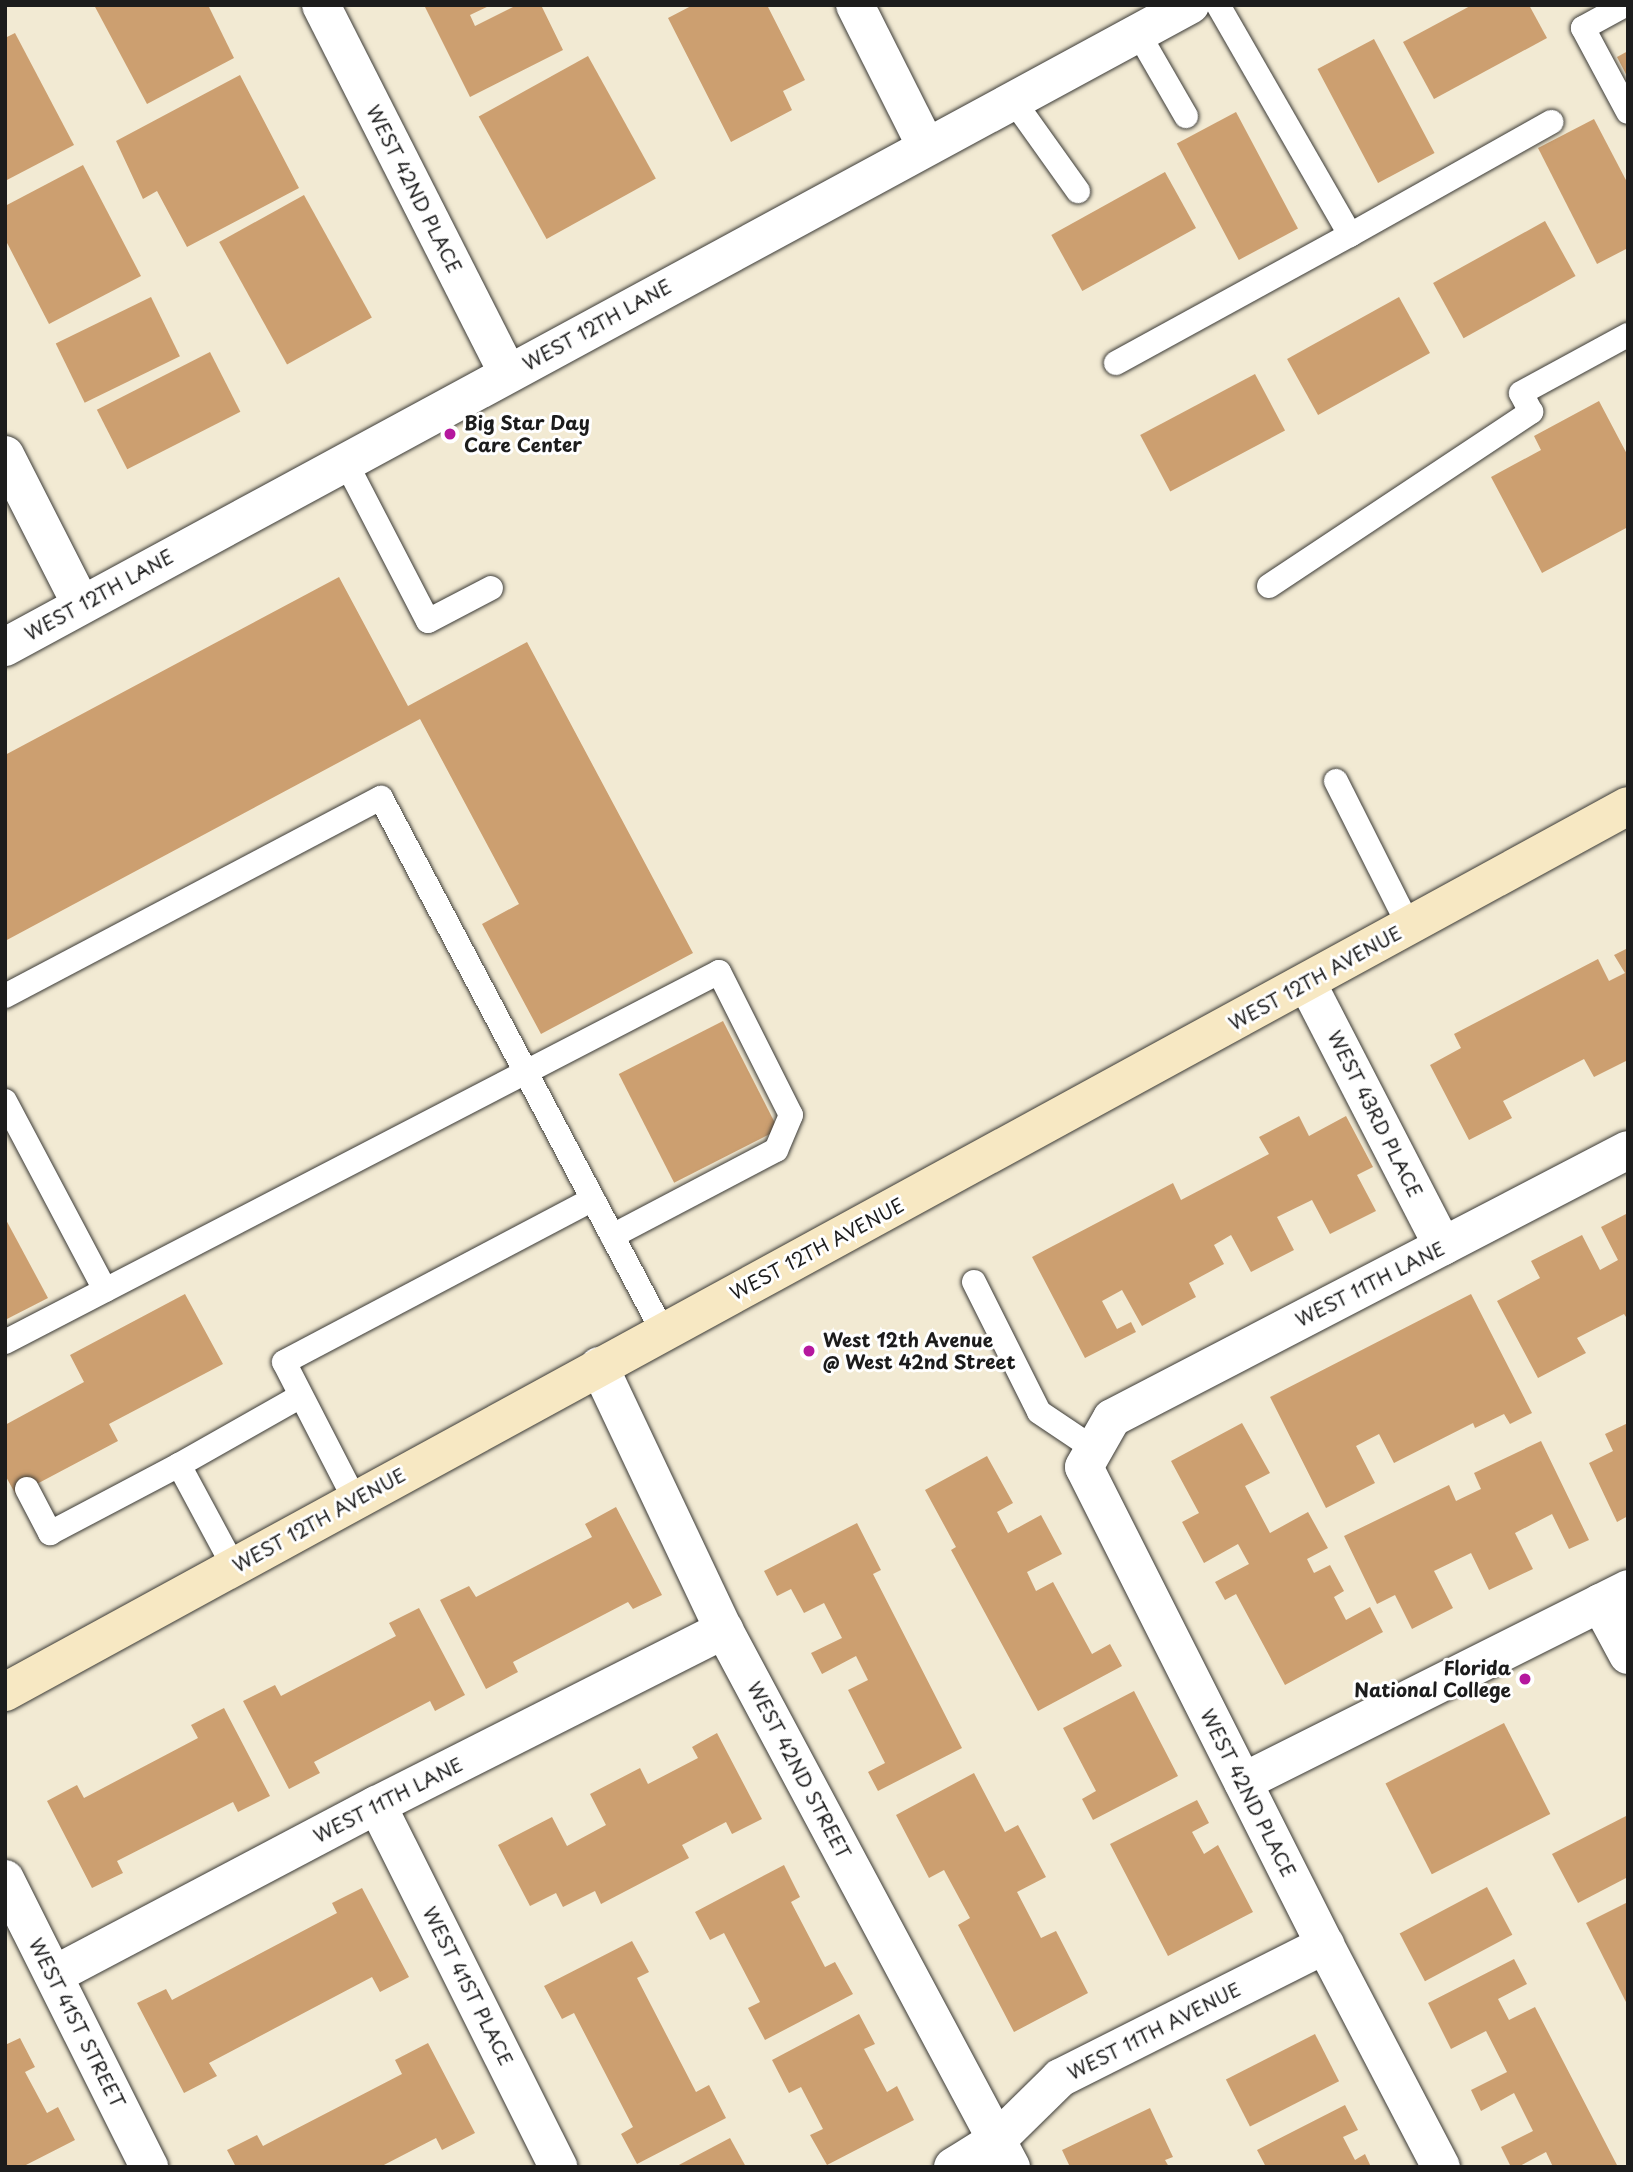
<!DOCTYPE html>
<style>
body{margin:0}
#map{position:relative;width:1633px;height:2172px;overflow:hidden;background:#f2ead3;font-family:"Playpen Sans",sans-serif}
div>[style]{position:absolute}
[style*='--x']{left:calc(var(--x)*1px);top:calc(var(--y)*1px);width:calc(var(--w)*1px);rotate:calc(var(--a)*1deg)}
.building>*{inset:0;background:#cc9f70;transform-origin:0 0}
.roads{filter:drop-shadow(0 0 2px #3c3b37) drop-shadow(0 0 2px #3c3b37)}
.service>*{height:24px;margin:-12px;padding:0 12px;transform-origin:12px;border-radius:12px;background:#fff}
.minor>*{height:38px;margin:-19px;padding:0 19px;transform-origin:19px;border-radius:19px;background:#fff}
.secondary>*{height:38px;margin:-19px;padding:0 19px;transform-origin:19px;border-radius:19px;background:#f7e8c3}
.dots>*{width:19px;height:19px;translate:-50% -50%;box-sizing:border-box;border:4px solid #fff;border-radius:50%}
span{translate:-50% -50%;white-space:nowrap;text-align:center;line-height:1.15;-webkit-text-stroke:6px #fff;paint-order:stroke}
.street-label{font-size:19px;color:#1c1c1c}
.poi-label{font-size:19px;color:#1c1c1c;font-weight:700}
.left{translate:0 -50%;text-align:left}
.right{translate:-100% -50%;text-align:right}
.frame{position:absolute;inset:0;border:7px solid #1c1c1c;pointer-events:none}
</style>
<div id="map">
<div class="building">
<div style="clip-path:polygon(94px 5px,208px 5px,234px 58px,147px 104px)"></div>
<div style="clip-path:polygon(424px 5px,491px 5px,470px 15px,475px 26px,517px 5px,541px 5px,563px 50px,470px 97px)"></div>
<div style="clip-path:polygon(693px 5px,767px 5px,805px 80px,783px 91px,792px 110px,731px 142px,668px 18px)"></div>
<div style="clip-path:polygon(1472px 5px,1529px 5px,1547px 38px,1434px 99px,1403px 42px)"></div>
<div style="clip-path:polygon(15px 33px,74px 145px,5px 181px,5px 38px)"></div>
<div style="left:1374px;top:39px;width:129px;height:64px;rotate:62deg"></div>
<div style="clip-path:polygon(1628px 51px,1628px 78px,1617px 57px)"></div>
<div style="left:588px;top:56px;width:140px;height:125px;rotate:61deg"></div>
<div style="clip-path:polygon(240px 75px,299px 188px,187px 247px,157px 191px,143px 199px,116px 141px)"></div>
<div style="left:1236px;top:112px;width:132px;height:67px;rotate:62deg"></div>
<div style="clip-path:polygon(1594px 119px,1628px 184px,1628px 248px,1597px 264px,1538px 148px)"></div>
<div style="clip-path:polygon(83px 165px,141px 276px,49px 324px,5px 239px,5px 206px)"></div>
<div style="left:1165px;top:172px;width:64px;height:130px;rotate:61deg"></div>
<div style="left:304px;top:195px;width:140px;height:97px;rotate:61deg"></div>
<div style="left:1545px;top:221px;width:63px;height:128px;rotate:61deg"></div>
<div style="left:151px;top:297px;width:66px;height:106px;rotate:64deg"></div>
<div style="left:1399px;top:297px;width:64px;height:128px;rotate:61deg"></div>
<div style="left:210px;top:352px;width:67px;height:127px;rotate:63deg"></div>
<div style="left:1255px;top:374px;width:64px;height:130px;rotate:62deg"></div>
<div style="clip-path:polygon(1599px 401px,1628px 456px,1628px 527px,1542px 573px,1491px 477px,1541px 450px,1534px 436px)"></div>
<div style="clip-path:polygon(339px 577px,408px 706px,527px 642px,693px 953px,541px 1034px,482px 924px,519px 904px,420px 719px,5px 941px,5px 755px)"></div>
<div style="clip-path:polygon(1628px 948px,1628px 1060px,1594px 1077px,1584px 1059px,1503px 1101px,1512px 1118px,1469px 1140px,1430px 1065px,1461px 1048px,1454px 1034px,1598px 959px,1609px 981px,1625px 973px,1614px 955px)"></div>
<div style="left:723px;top:1021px;width:122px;height:117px;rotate:63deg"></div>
<div style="clip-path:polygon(1299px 1116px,1309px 1136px,1346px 1116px,1373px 1167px,1357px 1175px,1376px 1211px,1330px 1234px,1312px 1200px,1277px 1217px,1294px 1250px,1251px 1272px,1231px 1235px,1214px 1245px,1224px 1264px,1189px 1283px,1196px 1297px,1142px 1326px,1122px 1290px,1102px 1301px,1117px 1329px,1131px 1322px,1136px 1332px,1085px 1358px,1032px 1257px,1173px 1183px,1181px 1200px,1269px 1154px,1259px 1137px)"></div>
<div style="clip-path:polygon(1628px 1213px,1628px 1320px,1624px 1314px,1577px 1338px,1586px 1353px,1538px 1378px,1497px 1301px,1540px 1278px,1531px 1261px,1582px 1235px,1600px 1270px,1618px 1260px,1601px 1227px)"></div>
<div style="clip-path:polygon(5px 1218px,48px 1298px,5px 1320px)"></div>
<div style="clip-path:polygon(185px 1294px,223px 1364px,109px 1424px,118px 1441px,16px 1495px,5px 1475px,5px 1425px,84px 1382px,70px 1355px)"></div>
<div style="clip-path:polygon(1471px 1294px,1532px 1413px,1510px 1424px,1504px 1414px,1475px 1428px,1473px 1423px,1394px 1463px,1379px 1434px,1356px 1446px,1375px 1483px,1326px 1508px,1270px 1397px)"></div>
<div style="clip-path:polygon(1242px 1423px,1270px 1473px,1245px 1486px,1270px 1533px,1308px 1512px,1328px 1548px,1307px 1559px,1314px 1573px,1330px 1565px,1344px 1591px,1334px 1597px,1346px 1620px,1370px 1607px,1383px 1632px,1285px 1685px,1236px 1594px,1225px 1600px,1215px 1582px,1249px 1564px,1238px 1544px,1204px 1563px,1182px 1522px,1199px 1513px,1171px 1461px)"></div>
<div style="clip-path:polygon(1628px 1423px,1628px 1516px,1617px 1522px,1589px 1463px,1613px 1451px,1605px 1434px)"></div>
<div style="clip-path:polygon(1541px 1441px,1589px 1540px,1569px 1549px,1552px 1514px,1515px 1533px,1533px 1569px,1489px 1590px,1471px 1553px,1434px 1571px,1453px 1608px,1412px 1629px,1395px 1595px,1377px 1604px,1344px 1536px,1449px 1485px,1456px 1501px,1481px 1489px,1474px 1473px)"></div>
<div style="clip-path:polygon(987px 1456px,1013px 1503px,997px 1512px,1008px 1533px,1041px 1515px,1062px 1554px,1027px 1572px,1036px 1591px,1053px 1582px,1092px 1654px,1110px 1644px,1122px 1666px,1038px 1711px,951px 1550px,956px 1547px,925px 1490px)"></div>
<div style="clip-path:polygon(616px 1507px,662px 1595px,633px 1609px,628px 1602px,513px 1662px,518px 1672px,486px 1689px,440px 1600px,469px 1586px,476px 1597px,592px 1537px,585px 1524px)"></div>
<div style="clip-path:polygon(857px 1523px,881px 1570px,873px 1574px,962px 1748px,878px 1791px,868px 1772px,885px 1763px,848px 1690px,868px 1680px,856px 1656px,822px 1674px,811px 1653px,842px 1638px,824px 1603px,804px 1613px,791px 1589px,777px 1596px,764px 1571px)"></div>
<div style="clip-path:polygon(419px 1608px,465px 1695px,435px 1711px,430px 1701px,314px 1762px,320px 1773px,289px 1789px,243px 1701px,275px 1685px,281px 1696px,396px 1636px,389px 1623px)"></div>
<div style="clip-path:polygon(1134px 1691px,1178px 1776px,1093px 1820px,1082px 1799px,1096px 1791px,1063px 1728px)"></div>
<div style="clip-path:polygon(224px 1708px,270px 1796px,238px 1812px,233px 1802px,117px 1861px,123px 1873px,92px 1888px,47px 1801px,77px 1785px,84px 1798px,198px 1738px,191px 1725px)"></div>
<div style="left:1504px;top:1723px;width:102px;height:133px;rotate:63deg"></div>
<div style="clip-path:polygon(717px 1733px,762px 1819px,732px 1834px,726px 1822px,682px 1845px,689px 1858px,601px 1904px,595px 1891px,563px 1907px,556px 1893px,530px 1906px,498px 1845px,552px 1817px,567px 1846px,606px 1825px,590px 1794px,640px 1768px,648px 1784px,698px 1758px,692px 1747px)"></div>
<div style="clip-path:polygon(974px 1773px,1005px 1832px,1018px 1825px,1046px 1877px,1017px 1892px,1041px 1938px,1056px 1931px,1088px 1993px,1014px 2032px,958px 1925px,970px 1918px,944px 1870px,929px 1878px,896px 1815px)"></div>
<div style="clip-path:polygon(1197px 1800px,1209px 1823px,1192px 1832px,1204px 1854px,1218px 1845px,1253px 1912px,1168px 1956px,1110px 1844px)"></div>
<div style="clip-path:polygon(1628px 1815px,1628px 1877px,1578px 1903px,1552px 1854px)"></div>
<div style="clip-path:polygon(784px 1865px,800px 1897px,791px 1902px,825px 1967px,835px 1962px,853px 1994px,765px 2040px,748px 2008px,760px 2002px,724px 1933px,710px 1940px,695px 1912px)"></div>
<div style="left:1487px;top:1887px;width:54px;height:99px;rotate:62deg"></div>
<div style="clip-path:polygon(362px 1888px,409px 1977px,380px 1992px,372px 1977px,209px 2063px,217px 2076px,184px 2093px,137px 2003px,166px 1989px,172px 2000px,337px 1913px,332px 1903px)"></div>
<div style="clip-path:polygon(1628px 1902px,1628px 2006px,1586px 1923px)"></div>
<div style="clip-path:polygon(632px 1941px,649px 1972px,637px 1978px,696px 2092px,709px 2085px,726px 2118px,637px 2164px,621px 2134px,633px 2127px,574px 2013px,562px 2019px,544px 1986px)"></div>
<div style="clip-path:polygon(1514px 1959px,1527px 1984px,1498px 1999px,1509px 2020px,1535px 2007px,1618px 2167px,1553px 2167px,1546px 2152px,1518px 2167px,1511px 2167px,1501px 2147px,1533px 2131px,1514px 2093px,1481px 2111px,1471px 2090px,1507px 2072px,1486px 2031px,1451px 2049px,1428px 2003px)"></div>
<div style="clip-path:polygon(859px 2014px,875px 2044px,864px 2049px,887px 2092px,897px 2086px,914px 2120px,827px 2165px,810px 2135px,823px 2129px,801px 2087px,789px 2093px,772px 2060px)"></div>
<div style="left:1315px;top:2034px;width:53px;height:100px;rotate:63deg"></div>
<div style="clip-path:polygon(20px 2038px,35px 2067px,25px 2072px,47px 2113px,58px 2107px,75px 2140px,22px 2167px,5px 2167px,5px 2045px)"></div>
<div style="clip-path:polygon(428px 2043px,475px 2133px,442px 2150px,436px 2138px,380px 2167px,236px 2167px,227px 2150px,257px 2135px,263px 2146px,402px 2074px,395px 2060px)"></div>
<div style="clip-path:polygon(1345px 2105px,1358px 2130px,1343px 2137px,1355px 2160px,1365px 2154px,1371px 2167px,1266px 2167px,1257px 2150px)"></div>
<div style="clip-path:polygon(1150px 2108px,1173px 2157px,1165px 2160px,1169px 2167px,1070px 2167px,1062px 2150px)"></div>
<div style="clip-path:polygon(730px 2138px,746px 2167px,675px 2167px)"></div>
</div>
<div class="roads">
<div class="service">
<div style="--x:1218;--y:5;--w:265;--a:60.1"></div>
<div style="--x:1350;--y:235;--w:231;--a:-29.3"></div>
<div style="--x:1625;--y:5;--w:48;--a:151.3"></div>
<div style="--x:1583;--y:28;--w:95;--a:61.8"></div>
<div style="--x:1138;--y:33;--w:96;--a:60"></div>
<div style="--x:1013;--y:100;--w:112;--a:54.5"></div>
<div style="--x:1116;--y:363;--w:267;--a:-28.7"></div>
<div style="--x:345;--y:461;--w:180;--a:62.6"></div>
<div style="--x:428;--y:621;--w:71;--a:-27.6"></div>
<div style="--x:1269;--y:586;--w:315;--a:-33.6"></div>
<div style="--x:1531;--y:412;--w:21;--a:-118"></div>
<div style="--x:1521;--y:393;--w:122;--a:-28.5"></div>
<div style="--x:1336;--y:781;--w:162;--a:63.3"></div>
<div style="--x:5;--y:996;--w:425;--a:-27.8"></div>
<div style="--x:381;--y:798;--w:604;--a:62.16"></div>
<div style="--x:5;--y:1101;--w:214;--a:62.1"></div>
<div style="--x:974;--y:1282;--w:145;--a:63.4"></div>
<div style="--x:1039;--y:1412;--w:66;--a:33.9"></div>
<div style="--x:5;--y:1342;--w:804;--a:-27.39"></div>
<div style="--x:719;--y:972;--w:160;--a:63.3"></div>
<div style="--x:791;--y:1115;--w:38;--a:113"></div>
<div style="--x:776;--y:1150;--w:185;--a:152.3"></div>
<div style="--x:179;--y:1465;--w:116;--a:61.7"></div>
<div style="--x:27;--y:1489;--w:50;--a:62.4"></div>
<div style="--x:50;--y:1533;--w:146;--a:-27.8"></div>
<div style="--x:179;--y:1465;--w:140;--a:-29.5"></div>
<div style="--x:355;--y:1500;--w:155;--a:-117.2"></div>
<div style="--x:284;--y:1362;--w:349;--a:-27.8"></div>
</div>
<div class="minor">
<div style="--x:321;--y:5;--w:413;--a:63.1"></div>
<div style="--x:855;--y:5;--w:158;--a:63.3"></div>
<div style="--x:5;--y:455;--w:167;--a:63"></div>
<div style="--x:5;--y:647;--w:1348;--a:-28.45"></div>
<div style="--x:1307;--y:983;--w:296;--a:62.7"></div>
<div style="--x:599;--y:1366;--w:292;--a:64.7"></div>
<div style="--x:724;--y:1630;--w:609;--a:61.88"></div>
<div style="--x:1600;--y:1603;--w:59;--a:61.7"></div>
<div style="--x:1243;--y:1782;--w:431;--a:-26.6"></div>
<div style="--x:377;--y:1805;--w:405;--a:63.4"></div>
<div style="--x:5;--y:1879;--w:322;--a:63.4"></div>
<div style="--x:54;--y:1975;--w:365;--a:-27.8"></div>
<div style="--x:377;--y:1805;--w:389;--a:-26.8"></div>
<div style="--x:953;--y:2167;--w:53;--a:-31.9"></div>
<div style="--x:998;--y:2139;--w:87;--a:-44.5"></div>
<div style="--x:1060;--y:2078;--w:297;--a:-26.7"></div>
<div style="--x:1441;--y:2167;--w:250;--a:-117.6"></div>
<div style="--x:1325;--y:1945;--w:535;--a:-116.76"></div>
<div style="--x:1084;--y:1467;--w:56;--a:-60.3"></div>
<div style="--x:1112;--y:1418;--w:581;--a:-27.45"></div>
</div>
<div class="secondary">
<div style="--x:5;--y:1692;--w:1849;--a:-28.63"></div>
</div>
</div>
<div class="dots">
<div style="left:450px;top:434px;background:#b5179e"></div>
<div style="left:809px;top:1351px;background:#b5179e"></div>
<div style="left:1525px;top:1679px;background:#b5179e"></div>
</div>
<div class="street-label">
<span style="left:414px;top:189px;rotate:63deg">WEST 42ND PLACE</span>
<span style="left:597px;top:325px;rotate:-29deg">WEST 12TH LANE</span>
<span style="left:99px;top:595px;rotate:-29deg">WEST 12TH LANE</span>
<span style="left:1315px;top:978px;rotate:-29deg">WEST 12TH AVENUE</span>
<span style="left:1375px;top:1114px;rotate:63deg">WEST 43RD PLACE</span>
<span style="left:817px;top:1249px;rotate:-28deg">WEST 12TH AVENUE</span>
<span style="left:1370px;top:1284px;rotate:-27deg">WEST 11TH LANE</span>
<span style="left:319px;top:1520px;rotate:-29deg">WEST 12TH AVENUE</span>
<span style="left:799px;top:1770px;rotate:62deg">WEST 42ND STREET</span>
<span style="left:1248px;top:1793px;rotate:63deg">WEST 42ND PLACE</span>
<span style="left:388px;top:1800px;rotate:-27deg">WEST 11TH LANE</span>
<span style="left:468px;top:1986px;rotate:63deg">WEST 41ST PLACE</span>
<span style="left:77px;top:2023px;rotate:63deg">WEST 41ST STREET</span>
<span style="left:1154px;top:2031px;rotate:-27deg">WEST 11TH AVENUE</span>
</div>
<div class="poi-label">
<span class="left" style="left:464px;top:434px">Big Star Day<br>Care Center</span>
<span class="left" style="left:823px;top:1351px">West 12th Avenue<br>@ West 42nd Street</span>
<span class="right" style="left:1511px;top:1679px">Florida<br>National College</span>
</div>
<div class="frame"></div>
</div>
